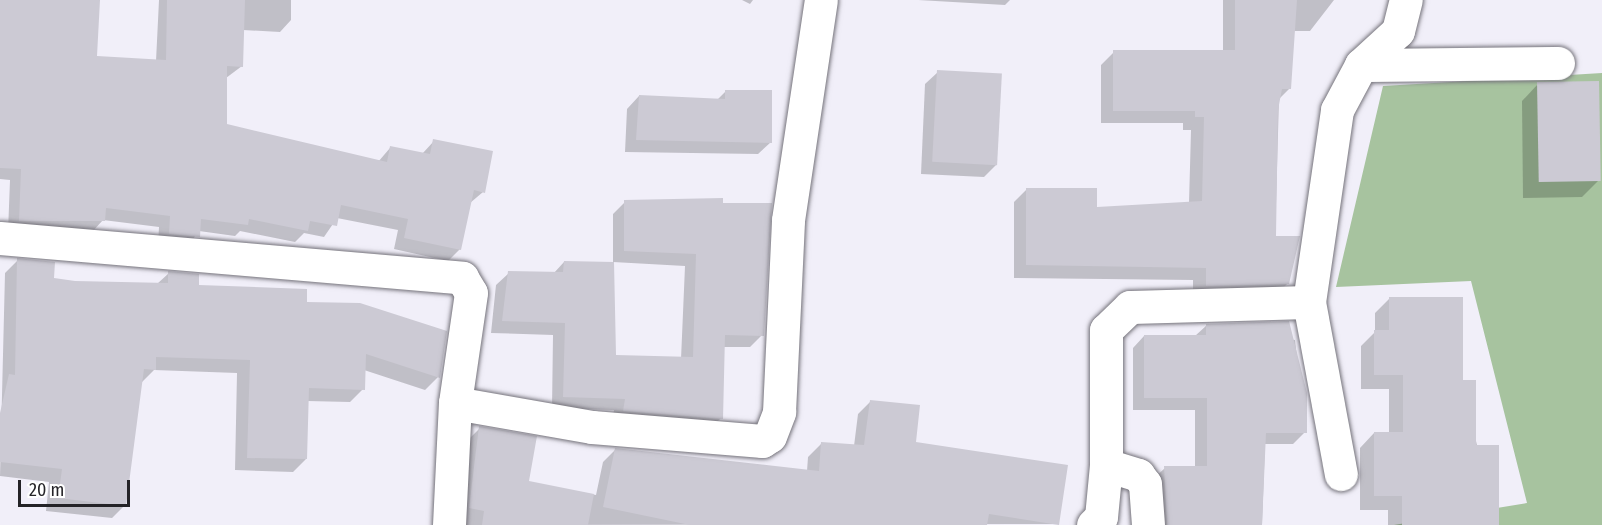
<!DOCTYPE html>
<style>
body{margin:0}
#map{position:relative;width:1602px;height:525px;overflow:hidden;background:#f1eff9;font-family:"Fira Sans Condensed",sans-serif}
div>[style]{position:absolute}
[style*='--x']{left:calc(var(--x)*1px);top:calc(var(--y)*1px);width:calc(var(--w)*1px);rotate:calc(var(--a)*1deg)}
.forest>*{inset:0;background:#a7c39f}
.shadow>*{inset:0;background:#0003}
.building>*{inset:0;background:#cccad4;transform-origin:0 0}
.roads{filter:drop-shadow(0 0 2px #75737b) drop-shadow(0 0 2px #75737b)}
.minor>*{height:33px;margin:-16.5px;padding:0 16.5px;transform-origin:16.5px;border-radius:16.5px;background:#fff}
span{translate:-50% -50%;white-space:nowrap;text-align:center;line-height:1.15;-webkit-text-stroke:4.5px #fff;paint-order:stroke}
.scale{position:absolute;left:18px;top:480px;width:112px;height:27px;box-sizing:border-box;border:3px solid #242327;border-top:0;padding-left:8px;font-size:18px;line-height:21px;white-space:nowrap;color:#242327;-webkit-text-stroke:4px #fff;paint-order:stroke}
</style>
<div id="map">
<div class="forest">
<div style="clip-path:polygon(1602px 73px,1602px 525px,1394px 525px,1527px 503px,1471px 281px,1336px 287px,1383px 86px)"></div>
</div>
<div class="shadow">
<div style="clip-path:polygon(0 0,98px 0,95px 58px,156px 61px,159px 0,291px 0,291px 20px,280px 32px,243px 30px,242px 66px,226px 78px,226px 125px,378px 162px,390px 148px,422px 154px,434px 141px,483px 192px,470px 203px,460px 249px,448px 261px,394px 249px,398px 230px,337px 218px,324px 237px,304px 233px,295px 242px,240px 231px,235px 236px,199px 231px,187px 247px,158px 245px,159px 227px,103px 220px,92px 232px,8px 232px,10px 180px,0 179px)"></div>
<div style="clip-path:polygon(742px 0,753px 0,750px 4px)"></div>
<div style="clip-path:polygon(918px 0,1010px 0,1005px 5px)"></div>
<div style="clip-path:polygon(1223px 0,1334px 0,1310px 31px,1294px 31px,1290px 88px,1279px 99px,1275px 238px,1298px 238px,1288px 283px,1275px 296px,1193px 299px,1193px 280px,1014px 278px,1014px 202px,1027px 189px,1095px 209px,1189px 203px,1191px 130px,1183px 130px,1183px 123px,1101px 123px,1101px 65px,1114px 52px,1223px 52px)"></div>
<div style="clip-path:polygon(938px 72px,996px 165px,984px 177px,921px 174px,925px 84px)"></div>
<div style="clip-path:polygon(1538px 84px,1599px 180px,1582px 197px,1523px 198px,1522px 101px)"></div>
<div style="clip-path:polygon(726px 91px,771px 142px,758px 154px,625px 152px,627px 109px,639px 96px,717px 100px)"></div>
<div style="clip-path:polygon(625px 202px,770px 204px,762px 335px,750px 347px,724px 347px,721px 418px,709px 430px,612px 422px,614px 410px,552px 408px,553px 335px,491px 333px,496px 285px,509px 273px,553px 274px,564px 262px,615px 357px,681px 359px,685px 266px,613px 262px,613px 214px)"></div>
<div style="clip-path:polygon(18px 260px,53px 279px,75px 283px,157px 284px,169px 273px,198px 286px,305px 303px,438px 377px,425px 390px,364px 370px,363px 389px,350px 402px,307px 401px,306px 459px,293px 472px,235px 470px,237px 373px,154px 370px,141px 383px,125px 505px,112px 518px,46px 511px,49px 482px,0 476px,5px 273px)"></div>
<div style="clip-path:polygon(1389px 299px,1461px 381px,1497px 525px,1388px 525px,1388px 510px,1360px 510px,1360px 448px,1374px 433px,1389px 433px,1389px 389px,1361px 389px,1361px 346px,1375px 332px,1375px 313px)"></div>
<div style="clip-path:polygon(1207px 325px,1295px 340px,1305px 432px,1293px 444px,1265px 444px,1262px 525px,1154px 525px,1153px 479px,1165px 468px,1195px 468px,1195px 410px,1133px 410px,1133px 348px,1144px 336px,1195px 336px)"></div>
<div style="clip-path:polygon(871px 401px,914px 443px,1058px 524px,457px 525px,467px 441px,480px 428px,527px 482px,596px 495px,603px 462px,616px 449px,807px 471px,808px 457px,821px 444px,854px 446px,858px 414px)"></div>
</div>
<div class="building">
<div style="clip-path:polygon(0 0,100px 0,97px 56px,166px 60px,167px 0,245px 0,243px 67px,227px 66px,227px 124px,387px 162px,390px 146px,430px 154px,433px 139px,493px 151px,485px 193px,474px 190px,461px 250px,404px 238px,408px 219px,341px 205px,337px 226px,310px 221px,308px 231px,249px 219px,248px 225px,201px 219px,200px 237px,169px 234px,170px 216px,106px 208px,105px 221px,19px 221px,21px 169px,0 168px)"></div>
<div style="clip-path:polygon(1235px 0,1297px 0,1291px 89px,1282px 89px,1278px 110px,1276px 236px,1300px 236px,1289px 284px,1206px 286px,1206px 268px,1026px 265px,1026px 188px,1097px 188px,1097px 207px,1202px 201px,1204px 117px,1195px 117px,1195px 111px,1113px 111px,1113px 50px,1235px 50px)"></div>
<div style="left:937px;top:70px;width:65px;height:92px;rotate:3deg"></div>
<div style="left:1599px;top:81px;width:100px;height:62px;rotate:89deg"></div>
<div style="clip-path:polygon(725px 90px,772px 90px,772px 143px,636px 140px,639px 95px,725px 99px)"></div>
<div style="clip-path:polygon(723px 198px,723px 203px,772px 203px,764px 336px,725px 335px,723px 419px,623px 411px,625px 399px,563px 397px,565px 323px,502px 321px,508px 271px,563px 272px,564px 261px,614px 262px,616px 355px,693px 357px,696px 254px,624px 251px,624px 200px)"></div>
<div style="clip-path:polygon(17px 258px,55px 262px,54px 278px,75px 281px,168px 283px,168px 271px,199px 274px,199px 285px,307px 289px,307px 302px,360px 303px,447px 331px,440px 378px,366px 354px,365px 390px,309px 388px,307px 459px,247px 458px,250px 360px,156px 357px,156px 370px,144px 369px,126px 506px,58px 498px,62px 469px,0 462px,0 413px,9px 374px,15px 375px)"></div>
<div style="clip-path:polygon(1389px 297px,1463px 297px,1463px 380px,1476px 380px,1476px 445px,1499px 445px,1499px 525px,1402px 525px,1402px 496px,1374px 496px,1374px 432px,1403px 432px,1403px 375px,1374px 375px,1374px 330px,1389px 330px)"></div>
<div style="clip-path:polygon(1289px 321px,1307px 393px,1307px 433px,1266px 433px,1262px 525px,1167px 525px,1164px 466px,1207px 466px,1207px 398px,1144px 398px,1144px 335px,1206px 335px,1206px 324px)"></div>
<div style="clip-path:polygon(870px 400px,920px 405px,916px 442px,1068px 465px,1059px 525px,989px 514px,987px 525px,690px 525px,603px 507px,615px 448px,819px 471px,821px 442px,864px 445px)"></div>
<div style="clip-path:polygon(479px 426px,537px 436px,529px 481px,594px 494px,588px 525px,482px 525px,484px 511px,469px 508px)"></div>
</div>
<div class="roads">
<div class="minor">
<div style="--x:1361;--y:65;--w:197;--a:-0.6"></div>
<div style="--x:0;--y:238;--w:464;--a:4.9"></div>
<div style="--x:462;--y:278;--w:17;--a:59"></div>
<div style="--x:471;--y:293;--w:111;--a:98.3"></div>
<div style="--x:1309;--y:302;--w:175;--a:79.5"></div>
<div style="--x:1106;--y:465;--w:34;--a:17"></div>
<div style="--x:1138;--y:475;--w:11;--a:52"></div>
<div style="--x:1145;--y:484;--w:41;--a:85.8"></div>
<div style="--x:449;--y:525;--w:122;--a:-87.2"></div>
<div style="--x:455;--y:403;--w:139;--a:9.9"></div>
<div style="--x:592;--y:427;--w:171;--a:4.7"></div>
<div style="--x:762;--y:441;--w:9;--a:-32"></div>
<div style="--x:770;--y:436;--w:26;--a:-69"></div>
<div style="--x:779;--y:412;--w:192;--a:-87.3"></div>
<div style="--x:788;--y:220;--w:222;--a:-81.5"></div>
<div style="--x:1093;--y:525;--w:11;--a:-45"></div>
<div style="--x:1101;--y:517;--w:52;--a:-84.5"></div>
<div style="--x:1106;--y:465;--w:135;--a:-90"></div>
<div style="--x:1106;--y:330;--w:33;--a:-44"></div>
<div style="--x:1130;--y:307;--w:179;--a:-1.6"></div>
<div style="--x:1309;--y:302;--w:194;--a:-81.7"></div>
<div style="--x:1337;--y:110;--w:51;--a:-61.9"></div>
<div style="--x:1361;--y:65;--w:50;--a:-42.6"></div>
<div style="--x:1398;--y:31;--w:32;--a:-76"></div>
</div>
</div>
<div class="scale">20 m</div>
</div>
